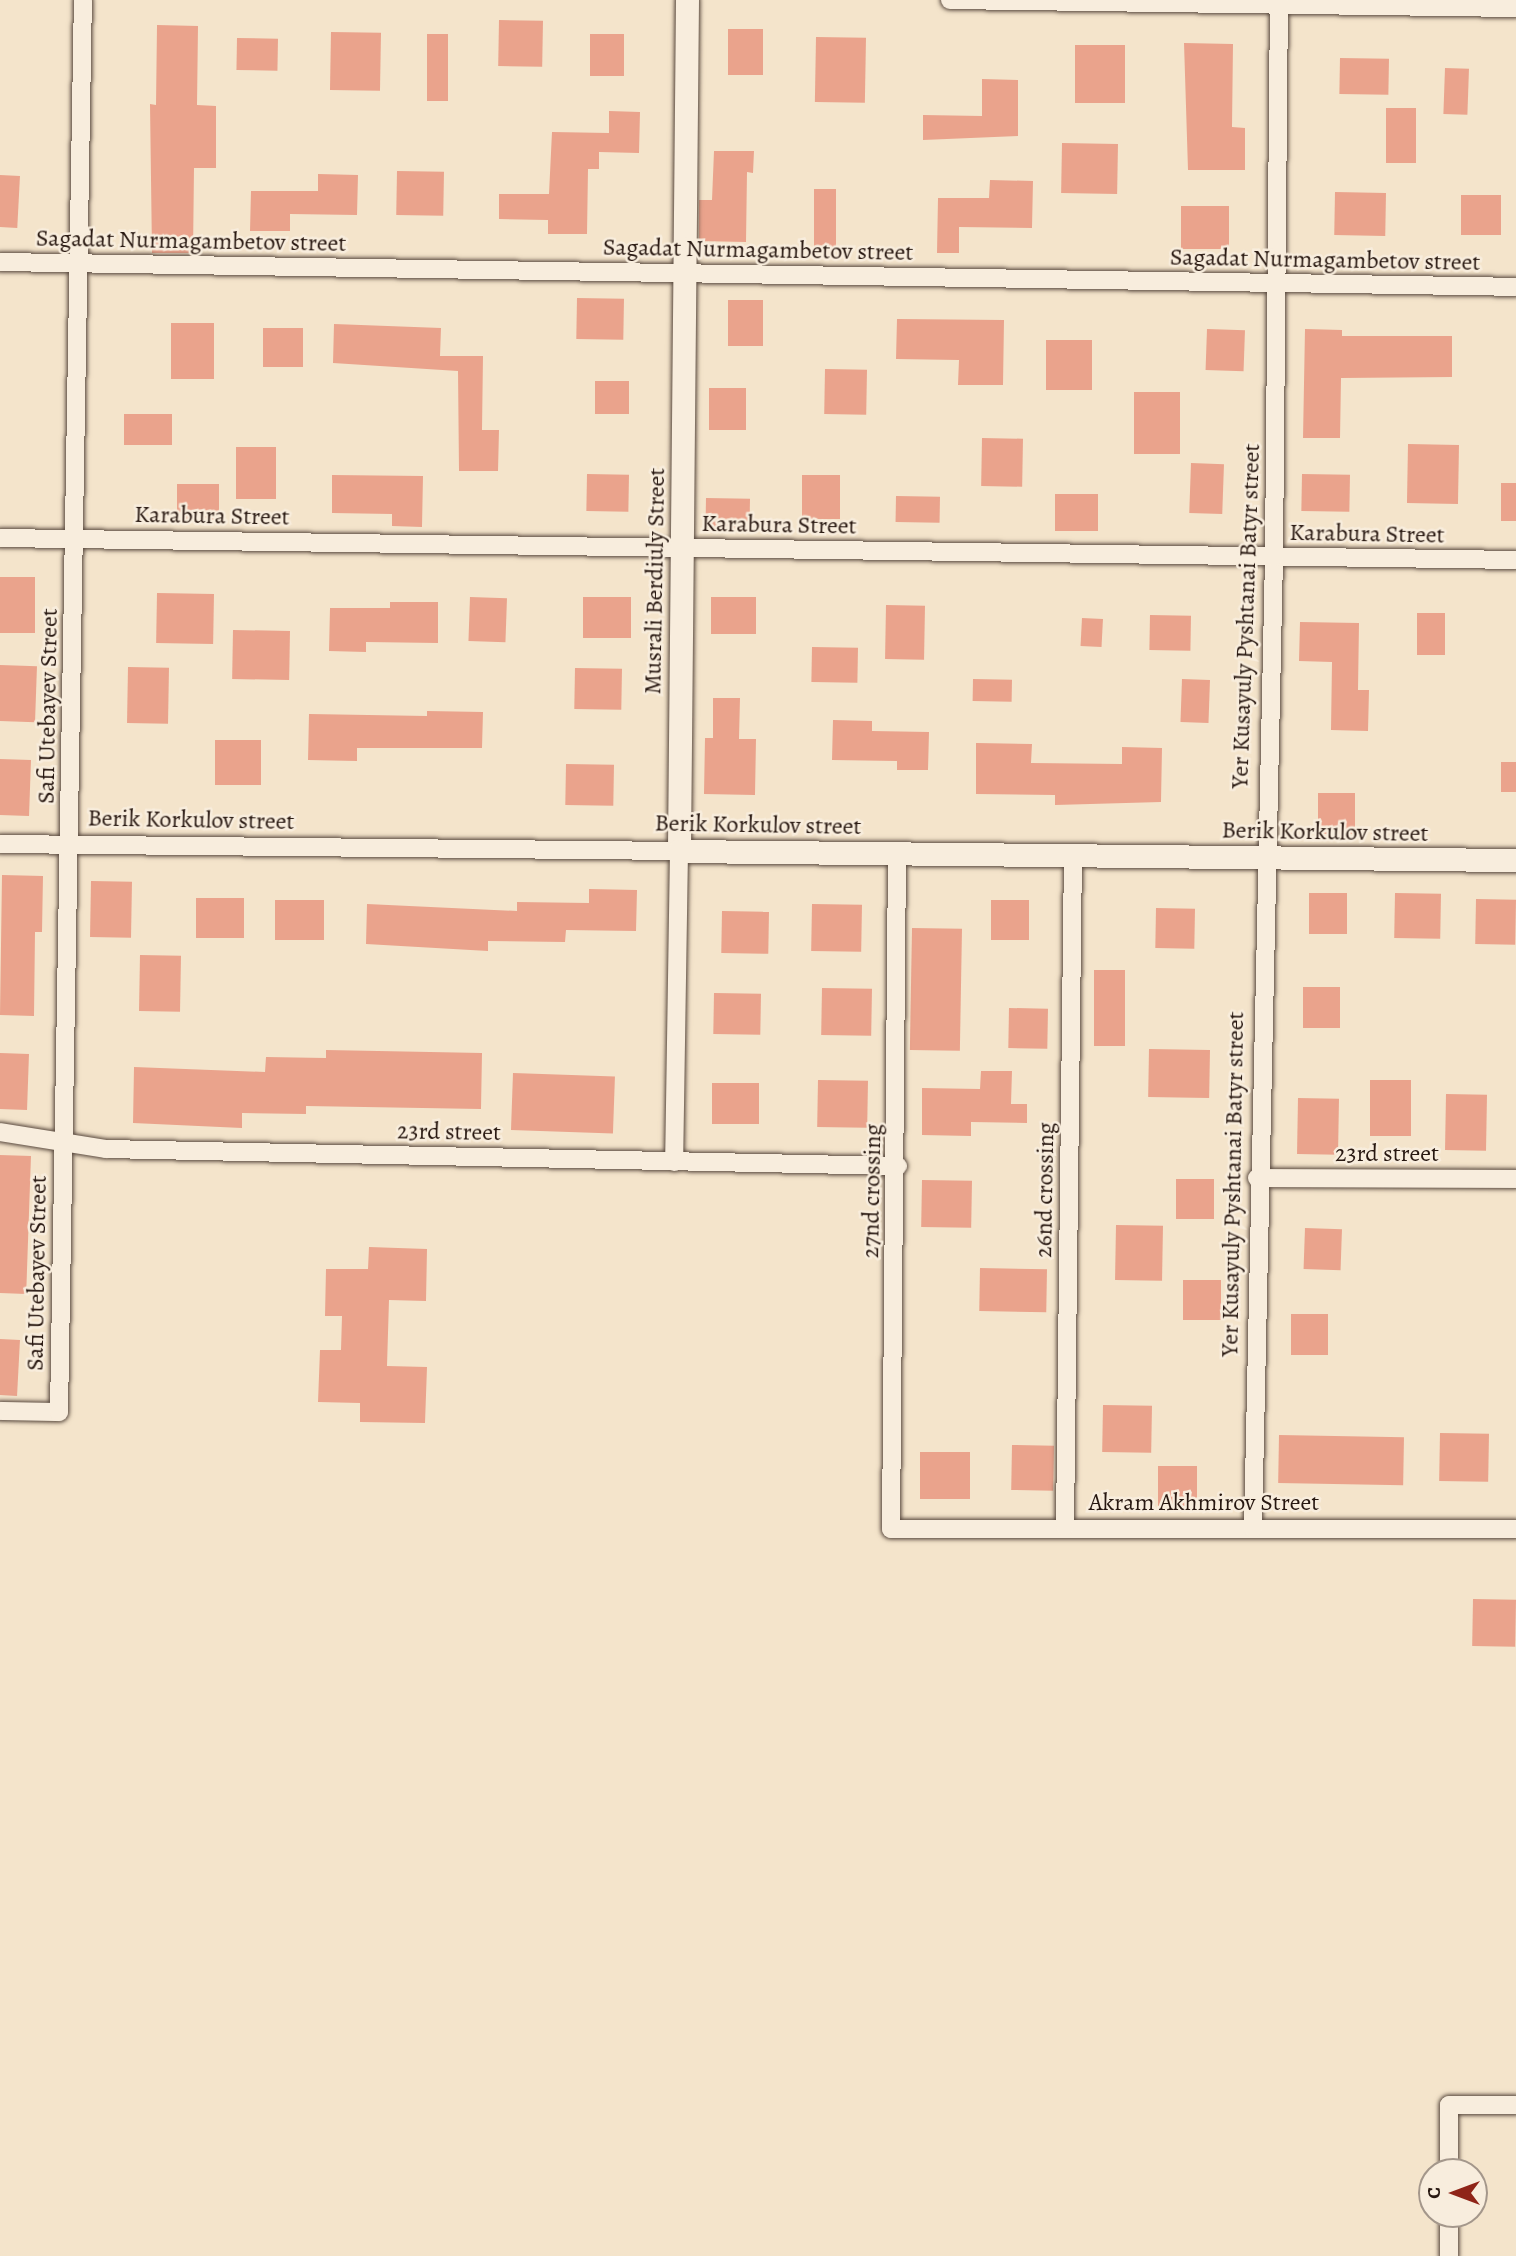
<!DOCTYPE html>
<meta charset="utf-8">
<style>
body{margin:0}
#map{position:relative;width:1516px;height:2256px;overflow:hidden;background:#f4e4cb;font-family:Alegreya,serif}
div>[style]{position:absolute}
[style*='--x']{left:calc(var(--x)*1px);top:calc(var(--y)*1px);width:calc(var(--w)*1px);rotate:calc(var(--a)*1deg)}
.building>*{inset:0;background:#eaa38c;transform-origin:0 0}
.roads{filter:drop-shadow(0 0 2px #5a4a3f) drop-shadow(0 0 2px #5a4a3f)}
.minor>*{height:18px;margin:-9px;padding:0 9px;transform-origin:9px;border-radius:9px;background:#f8eddd}
.tertiary>*{height:23px;margin:-11.5px;padding:0 11.5px;transform-origin:11.5px;border-radius:11.5px;background:#f8eddd}
span{translate:-50% -50%;white-space:nowrap;text-align:center;line-height:1.15;-webkit-text-stroke:5px #f8eddd;paint-order:stroke}
.street-label{font-size:24px;color:#271710}
.north{position:absolute;left:1418px;top:2158px;width:70px;height:70px;box-sizing:border-box;background:#f8eddd;border:2px solid #a4978b;border-radius:50%;rotate:270deg;font-size:19px;font-weight:700;line-height:28px;text-align:center;color:#271710}
.north::after{content:'';display:block;margin:auto;width:24px;height:32px;background:#8f2418;clip-path:polygon(50% 0,100% 100%,50% 72%,0 100%)}
</style>
<div id="map">
<div class="building">
<div style="left:499px;top:20px;width:44px;height:46px;rotate:1deg"></div>
<div style="clip-path:polygon(157px 25px,198px 26px,197px 105px,216px 106px,216px 168px,194px 168px,193px 253px,152px 253px,150px 104px,156px 105px)"></div>
<div style="left:728px;top:29px;width:35px;height:46px"></div>
<div style="left:331px;top:32px;width:50px;height:58px;rotate:1deg"></div>
<div style="left:427px;top:34px;width:21px;height:67px"></div>
<div style="left:590px;top:34px;width:34px;height:42px"></div>
<div style="left:816px;top:37px;width:50px;height:65px;rotate:1deg"></div>
<div style="left:237px;top:38px;width:41px;height:32px;rotate:1deg"></div>
<div style="clip-path:polygon(1184px 43px,1233px 44px,1232px 127px,1245px 128px,1245px 170px,1188px 170px)"></div>
<div style="left:1075px;top:45px;width:50px;height:58px"></div>
<div style="left:1340px;top:58px;width:49px;height:36px;rotate:1deg"></div>
<div style="left:1445px;top:68px;width:24px;height:46px;rotate:2deg"></div>
<div style="clip-path:polygon(982px 79px,1018px 80px,1018px 136px,923px 140px,923px 115px,982px 116px)"></div>
<div style="left:1386px;top:108px;width:30px;height:55px"></div>
<div style="clip-path:polygon(609px 111px,640px 112px,639px 153px,599px 152px,599px 169px,588px 169px,587px 234px,548px 234px,548px 220px,499px 219px,499px 194px,549px 194px,552px 132px,609px 133px)"></div>
<div style="left:1062px;top:143px;width:56px;height:50px;rotate:1deg"></div>
<div style="clip-path:polygon(714px 151px,754px 151px,753px 173px,747px 172px,746px 242px,699px 241px,699px 200px,712px 200px)"></div>
<div style="left:397px;top:171px;width:47px;height:44px;rotate:1deg"></div>
<div style="clip-path:polygon(318px 174px,358px 175px,357px 215px,290px 214px,290px 231px,250px 231px,251px 191px,318px 191px)"></div>
<div style="left:0;top:175px;width:20px;height:52px;rotate:3deg"></div>
<div style="clip-path:polygon(990px 180px,1033px 181px,1032px 228px,959px 227px,959px 253px,937px 253px,938px 198px,989px 198px)"></div>
<div style="left:814px;top:189px;width:22px;height:60px"></div>
<div style="left:1335px;top:192px;width:51px;height:43px;rotate:1deg"></div>
<div style="left:1461px;top:195px;width:40px;height:40px"></div>
<div style="left:1181px;top:206px;width:48px;height:43px"></div>
<div style="left:577px;top:298px;width:47px;height:41px;rotate:1deg"></div>
<div style="left:728px;top:300px;width:35px;height:46px"></div>
<div style="clip-path:polygon(897px 319px,1004px 320px,1003px 385px,958px 385px,959px 360px,896px 359px)"></div>
<div style="left:171px;top:323px;width:43px;height:56px"></div>
<div style="clip-path:polygon(334px 324px,441px 328px,440px 356px,483px 356px,482px 430px,499px 430px,498px 471px,459px 471px,458px 371px,333px 363px)"></div>
<div style="left:263px;top:328px;width:40px;height:39px"></div>
<div style="left:1207px;top:329px;width:38px;height:41px;rotate:2deg"></div>
<div style="clip-path:polygon(1305px 329px,1342px 330px,1342px 336px,1452px 336px,1452px 377px,1341px 378px,1340px 438px,1303px 438px)"></div>
<div style="left:1046px;top:340px;width:46px;height:50px"></div>
<div style="left:825px;top:369px;width:42px;height:45px;rotate:1deg"></div>
<div style="left:595px;top:381px;width:34px;height:33px"></div>
<div style="left:709px;top:388px;width:37px;height:42px"></div>
<div style="left:1134px;top:392px;width:46px;height:62px"></div>
<div style="left:124px;top:414px;width:48px;height:31px"></div>
<div style="left:982px;top:438px;width:41px;height:48px;rotate:1deg"></div>
<div style="left:1408px;top:444px;width:51px;height:59px;rotate:1deg"></div>
<div style="left:236px;top:447px;width:40px;height:52px"></div>
<div style="left:1191px;top:463px;width:33px;height:50px;rotate:2deg"></div>
<div style="left:587px;top:474px;width:42px;height:37px;rotate:1deg"></div>
<div style="left:1302px;top:474px;width:48px;height:37px;rotate:1deg"></div>
<div style="clip-path:polygon(332px 475px,423px 476px,422px 527px,392px 526px,392px 514px,332px 513px)"></div>
<div style="left:802px;top:475px;width:38px;height:44px"></div>
<div style="left:1501px;top:483px;width:15px;height:38px"></div>
<div style="left:177px;top:484px;width:42px;height:36px"></div>
<div style="left:1055px;top:494px;width:43px;height:37px"></div>
<div style="left:896px;top:496px;width:44px;height:26px;rotate:1deg"></div>
<div style="left:706px;top:498px;width:44px;height:32px;rotate:1deg"></div>
<div style="left:0;top:577px;width:35px;height:56px"></div>
<div style="left:157px;top:593px;width:57px;height:50px;rotate:1deg"></div>
<div style="left:470px;top:597px;width:37px;height:44px;rotate:2deg"></div>
<div style="left:583px;top:597px;width:48px;height:41px"></div>
<div style="left:711px;top:597px;width:45px;height:37px"></div>
<div style="clip-path:polygon(390px 602px,438px 602px,438px 643px,366px 642px,366px 652px,329px 651px,330px 608px,390px 608px)"></div>
<div style="left:886px;top:605px;width:39px;height:54px;rotate:1deg"></div>
<div style="left:1417px;top:613px;width:28px;height:42px"></div>
<div style="left:1150px;top:615px;width:41px;height:35px;rotate:1deg"></div>
<div style="left:1082px;top:618px;width:21px;height:28px;rotate:3deg"></div>
<div style="clip-path:polygon(1300px 622px,1359px 623px,1358px 690px,1369px 690px,1368px 731px,1331px 730px,1332px 662px,1299px 661px)"></div>
<div style="left:233px;top:630px;width:57px;height:49px;rotate:1deg"></div>
<div style="left:812px;top:647px;width:46px;height:35px;rotate:1deg"></div>
<div style="left:0;top:665px;width:37px;height:56px;rotate:2deg"></div>
<div style="left:128px;top:667px;width:41px;height:56px;rotate:1deg"></div>
<div style="left:575px;top:668px;width:47px;height:41px;rotate:1deg"></div>
<div style="left:973px;top:679px;width:39px;height:22px;rotate:1deg"></div>
<div style="left:1182px;top:679px;width:28px;height:43px;rotate:2deg"></div>
<div style="clip-path:polygon(713px 698px,740px 698px,739px 739px,756px 739px,755px 795px,704px 794px,705px 738px,713px 738px)"></div>
<div style="clip-path:polygon(427px 711px,483px 712px,482px 748px,357px 748px,357px 761px,308px 760px,309px 714px,427px 716px)"></div>
<div style="clip-path:polygon(833px 720px,872px 721px,872px 731px,929px 732px,928px 770px,897px 770px,897px 761px,832px 760px)"></div>
<div style="left:215px;top:740px;width:46px;height:45px"></div>
<div style="clip-path:polygon(976px 743px,1032px 744px,1031px 763px,1122px 764px,1122px 747px,1162px 748px,1161px 802px,1055px 805px,1055px 795px,976px 794px)"></div>
<div style="left:0;top:759px;width:31px;height:56px;rotate:2deg"></div>
<div style="left:1501px;top:762px;width:15px;height:30px"></div>
<div style="left:566px;top:764px;width:48px;height:41px;rotate:1deg"></div>
<div style="left:1318px;top:793px;width:37px;height:41px"></div>
<div style="clip-path:polygon(2px 875px,43px 876px,42px 932px,35px 932px,34px 1016px,0 1015px)"></div>
<div style="left:91px;top:881px;width:41px;height:56px;rotate:1deg"></div>
<div style="clip-path:polygon(589px 889px,637px 890px,636px 931px,566px 930px,565px 942px,488px 941px,488px 951px,366px 944px,367px 904px,517px 911px,517px 902px,589px 903px)"></div>
<div style="left:1309px;top:893px;width:38px;height:41px"></div>
<div style="left:1395px;top:893px;width:46px;height:45px;rotate:1deg"></div>
<div style="left:196px;top:898px;width:48px;height:40px"></div>
<div style="left:1476px;top:899px;width:40px;height:45px;rotate:1deg"></div>
<div style="left:275px;top:900px;width:49px;height:40px"></div>
<div style="left:991px;top:900px;width:38px;height:40px"></div>
<div style="left:812px;top:904px;width:50px;height:47px;rotate:1deg"></div>
<div style="left:1156px;top:908px;width:39px;height:40px;rotate:1deg"></div>
<div style="left:722px;top:911px;width:47px;height:42px;rotate:1deg"></div>
<div style="left:912px;top:928px;width:50px;height:122px;rotate:1deg"></div>
<div style="left:140px;top:955px;width:41px;height:56px;rotate:1deg"></div>
<div style="left:1094px;top:970px;width:31px;height:76px"></div>
<div style="left:1303px;top:987px;width:37px;height:41px"></div>
<div style="left:822px;top:988px;width:50px;height:47px;rotate:1deg"></div>
<div style="left:714px;top:993px;width:47px;height:41px;rotate:1deg"></div>
<div style="left:1009px;top:1008px;width:39px;height:40px;rotate:1deg"></div>
<div style="left:1149px;top:1049px;width:61px;height:48px;rotate:1deg"></div>
<div style="clip-path:polygon(326px 1050px,482px 1053px,481px 1109px,306px 1106px,306px 1114px,242px 1113px,242px 1128px,133px 1123px,134px 1067px,265px 1072px,266px 1057px,326px 1058px)"></div>
<div style="left:0;top:1053px;width:29px;height:56px;rotate:2deg"></div>
<div style="clip-path:polygon(981px 1071px,1012px 1071px,1011px 1104px,1027px 1104px,1027px 1123px,971px 1122px,971px 1136px,922px 1135px,922px 1088px,980px 1089px)"></div>
<div style="left:513px;top:1073px;width:102px;height:57px;rotate:2deg"></div>
<div style="left:818px;top:1080px;width:50px;height:47px;rotate:1deg"></div>
<div style="left:1370px;top:1080px;width:41px;height:56px"></div>
<div style="left:712px;top:1083px;width:47px;height:41px"></div>
<div style="left:1446px;top:1094px;width:41px;height:56px;rotate:1deg"></div>
<div style="left:1298px;top:1098px;width:41px;height:56px;rotate:1deg"></div>
<div style="left:0;top:1155px;width:31px;height:138px;rotate:2deg"></div>
<div style="left:1176px;top:1179px;width:38px;height:40px"></div>
<div style="left:922px;top:1180px;width:50px;height:47px;rotate:1deg"></div>
<div style="left:1116px;top:1225px;width:47px;height:55px;rotate:1deg"></div>
<div style="left:1305px;top:1228px;width:37px;height:41px;rotate:2deg"></div>
<div style="clip-path:polygon(369px 1247px,427px 1249px,426px 1301px,389px 1300px,387px 1366px,427px 1367px,425px 1423px,360px 1422px,360px 1403px,318px 1402px,320px 1350px,341px 1350px,342px 1316px,325px 1316px,326px 1269px,368px 1269px)"></div>
<div style="left:980px;top:1268px;width:67px;height:43px;rotate:1deg"></div>
<div style="left:1183px;top:1280px;width:38px;height:40px"></div>
<div style="left:1291px;top:1314px;width:37px;height:41px"></div>
<div style="left:0;top:1339px;width:20px;height:56px;rotate:3deg"></div>
<div style="left:1103px;top:1405px;width:49px;height:47px;rotate:1deg"></div>
<div style="left:1440px;top:1433px;width:49px;height:48px;rotate:1deg"></div>
<div style="left:1279px;top:1435px;width:125px;height:48px;rotate:1deg"></div>
<div style="left:1012px;top:1445px;width:42px;height:45px;rotate:1deg"></div>
<div style="left:920px;top:1452px;width:50px;height:47px"></div>
<div style="left:1158px;top:1466px;width:39px;height:40px"></div>
<div style="left:1473px;top:1599px;width:43px;height:47px;rotate:1deg"></div>
</div>
<div class="roads">
<div class="minor">
<div style="--x:950;--y:0;--w:566;--a:0.81"></div>
<div style="--x:0;--y:262;--w:1516;--a:0.94"></div>
<div style="--x:0;--y:538;--w:1516;--a:0.83"></div>
<div style="--x:0;--y:844;--w:679;--a:0.59"></div>
<div style="--x:679;--y:851;--w:311;--a:90.9"></div>
<div style="--x:897;--y:853;--w:676;--a:90.51"></div>
<div style="--x:891;--y:1529;--w:625;--a:0"></div>
<div style="--x:0;--y:1132;--w:107;--a:9.1"></div>
<div style="--x:106;--y:1149;--w:792;--a:1.23"></div>
<div style="--x:1257;--y:1178;--w:259;--a:0.2"></div>
<div style="--x:0;--y:1411;--w:59;--a:1"></div>
<div style="--x:59;--y:1412;--w:1412;--a:-89.03"></div>
<div style="--x:1065;--y:1526;--w:671;--a:-89.32"></div>
<div style="--x:1253;--y:1528;--w:971;--a:-88.76"></div>
<div style="--x:1274;--y:557;--w:557;--a:-89.49"></div>
<div style="--x:1449;--y:2172;--w:67;--a:-90"></div>
<div style="--x:1449;--y:2105;--w:67;--a:0"></div>
<div style="--x:1449;--y:2214;--w:42;--a:90"></div>
</div>
<div class="tertiary">
<div style="--x:687;--y:0;--w:851;--a:90.54"></div>
<div style="--x:679;--y:851;--w:837;--a:0.62"></div>
</div>
</div>
<div class="street-label">
<span style="left:191px;top:241px;rotate:1deg">Sagadat Nurmagambetov street</span>
<span style="left:758px;top:250px;rotate:1deg">Sagadat Nurmagambetov street</span>
<span style="left:1325px;top:260px;rotate:1deg">Sagadat Nurmagambetov street</span>
<span style="left:212px;top:516px;rotate:1deg">Karabura Street</span>
<span style="left:779px;top:525px;rotate:1deg">Karabura Street</span>
<span style="left:1367px;top:534px;rotate:1deg">Karabura Street</span>
<span style="left:655px;top:581px;rotate:-89deg">Musrali Berdiuly Street</span>
<span style="left:1246px;top:616px;rotate:-88deg">Yer Kusayuly Pyshtanai Batyr street</span>
<span style="left:48px;top:706px;rotate:-89deg">Safi Utebayev Street</span>
<span style="left:191px;top:820px;rotate:1deg">Berik Korkulov street</span>
<span style="left:758px;top:825px;rotate:1deg">Berik Korkulov street</span>
<span style="left:1325px;top:832px;rotate:1deg">Berik Korkulov street</span>
<span style="left:449px;top:1132px;rotate:1deg">23rd street</span>
<span style="left:1387px;top:1154px">23rd street</span>
<span style="left:1233px;top:1184px;rotate:-89deg">Yer Kusayuly Pyshtanai Batyr street</span>
<span style="left:1045px;top:1190px;rotate:-89deg">26nd crossing</span>
<span style="left:872px;top:1191px;rotate:-89deg">27nd crossing</span>
<span style="left:37px;top:1273px;rotate:-89deg">Safi Utebayev Street</span>
<span style="left:1204px;top:1503px">Akram Akhmirov Street</span>
</div>
<div class="north">С</div>
</div>
